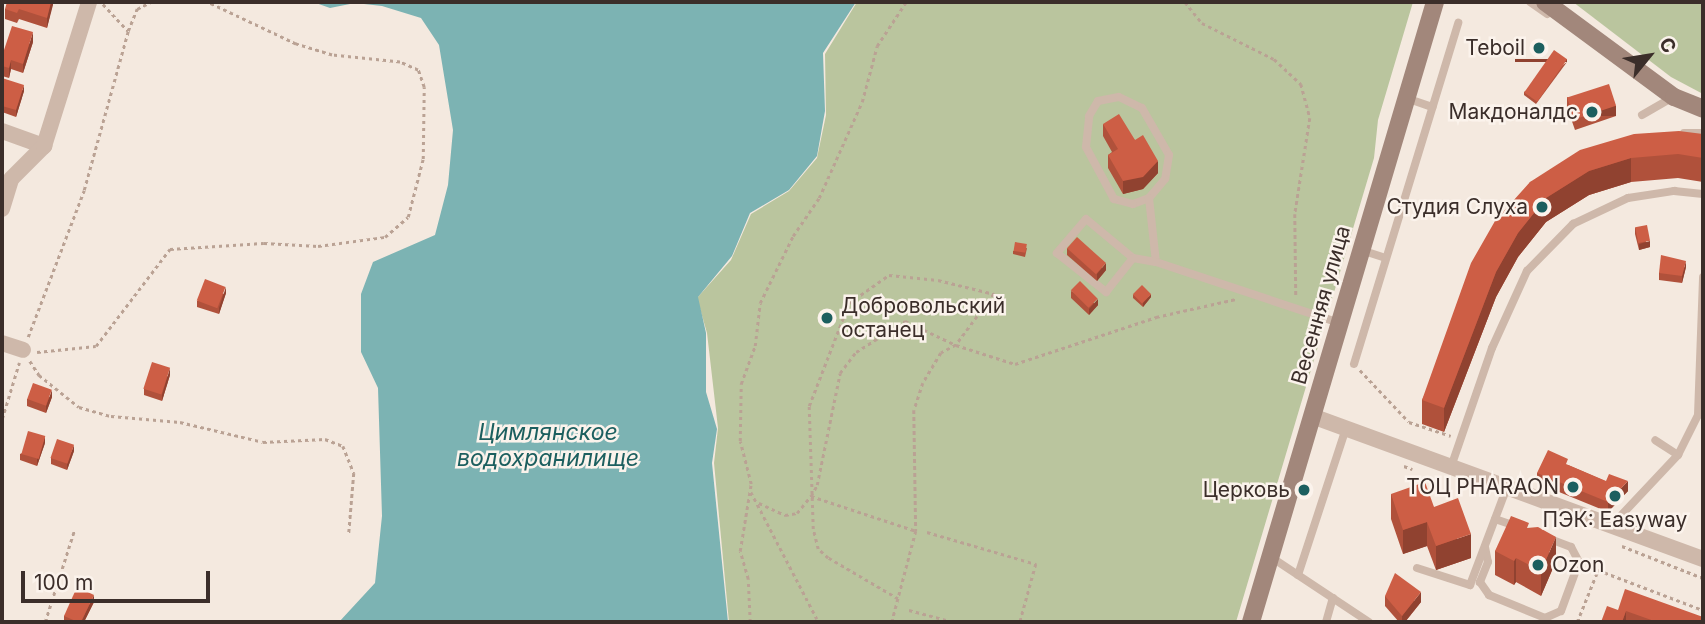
<!DOCTYPE html>
<meta charset="utf-8">
<style>
body{margin:0}
#map{position:relative;width:1705px;height:624px;overflow:hidden;background:#f4e9df;font-family:Inter,sans-serif}
div>[style]{position:absolute}
[style*='--x']{left:calc(var(--x)*1px);top:calc(var(--y)*1px);width:calc(var(--w)*1px);rotate:calc(var(--a)*1deg)}
.green>*{inset:0;background:#bac59e}
.water>*{inset:0;background:#7cb3b3}
.path>*{height:2.5px;margin-top:-1.25px;transform-origin:0;background:repeating-linear-gradient(90deg,#baa294 0 3.5px,transparent 0 7px)}
.lane>*{height:8px;margin:-4px;padding:0 4px;transform-origin:4px;border-radius:4px;background:#ceb8aa}
.street>*{height:16px;margin:-8px;padding:0 8px;transform-origin:8px;border-radius:8px;background:#ceb8aa}
.secondary>*{height:18px;margin:-9px;padding:0 9px;transform-origin:9px;border-radius:9px;background:#a2877b}
.wall>*{inset:0;background:#b0513b}
.shaded-wall>*{inset:0;background:#904230;transform-origin:0 0}
.building>*{inset:0;background:#cd5e45;transform-origin:0 0}
.dots>*{width:19px;height:19px;translate:-50% -50%;box-sizing:border-box;border:4px solid #fbf3ec;border-radius:50%}
span{translate:-50% -50%;white-space:nowrap;text-align:center;line-height:1.15;-webkit-text-stroke:5px #fbf3ec;paint-order:stroke}
.poi-label{font-size:21px;color:#3b2e2a}
.right{translate:-100% -50%;text-align:right}
.left{translate:0 -50%;text-align:left}
.street-label{font-size:21px;color:#3b2e2a}
.water-label{font-size:23px;color:#1c5f5f;font-style:italic}
.frame{position:absolute;inset:0;border:4px solid #3b2e2a;pointer-events:none}
.north{position:absolute;left:1614px;top:21px;width:70px;height:70px;-webkit-text-stroke:5px #fbf3ec;paint-order:stroke;rotate:60deg;font-size:19px;font-weight:700;line-height:28px;text-align:center;color:#3b2e2a}
.north::after{content:'';display:block;margin:auto;width:24px;height:32px;background:#3b2e2a;clip-path:polygon(50% 0,100% 100%,50% 72%,0 100%)}
.scale{position:absolute;left:21px;top:571px;width:189px;height:32px;box-sizing:border-box;border:4px solid #3b2e2a;border-top:0;padding-left:9px;font-size:21px;line-height:24px;white-space:nowrap;color:#3b2e2a;-webkit-text-stroke:5px #fbf3ec;paint-order:stroke}
</style>
<div id="map">
<div class="green">
<div style="clip-path:polygon(857px 2px,1413px 2px,1378px 120px,1374px 158px,1236px 622px,729px 622px,714px 463px,718px 428px,707px 333px,697px 298px,731px 260px,751px 214px,789px 191px,817px 158px,826px 115px,825px 54px)"></div>
<div style="clip-path:polygon(1573px 2px,1703px 2px,1703px 94px,1671px 77px)"></div>
</div>
<div class="water">
<div style="clip-path:polygon(313px 2px,856px 2px,823px 53px,825px 111px,817px 156px,789px 190px,750px 213px,732px 256px,698px 297px,706px 333px,706px 392px,717px 429px,712px 463px,728px 622px,339px 622px,375px 583px,382px 516px,378px 388px,361px 352px,361px 294px,373px 262px,435px 235px,448px 185px,453px 130px,439px 45px,421px 18px,382px 6px,355px 3px,330px 8px)"></div>
</div>
<div class="path">
<div style="--x:1185;--y:2;--w:27;--a:51"></div>
<div style="--x:1202;--y:23;--w:80;--a:26.6"></div>
<div style="--x:1274;--y:59;--w:37;--a:43"></div>
<div style="--x:1301;--y:84;--w:35;--a:75"></div>
<div style="--x:1310;--y:118;--w:97;--a:98.9"></div>
<div style="--x:1295;--y:214;--w:83;--a:89.3"></div>
<div style="--x:103;--y:4;--w:37;--a:47"></div>
<div style="--x:128;--y:31;--w:24;--a:-68"></div>
<div style="--x:137;--y:9;--w:16;--a:-27"></div>
<div style="--x:28;--y:337;--w:157;--a:-69.1"></div>
<div style="--x:84;--y:190;--w:165;--a:-74.5"></div>
<div style="--x:37;--y:352;--w:59;--a:-5.8"></div>
<div style="--x:96;--y:346;--w:122;--a:-52.7"></div>
<div style="--x:170;--y:249;--w:94;--a:-3.7"></div>
<div style="--x:264;--y:243;--w:54;--a:3.2"></div>
<div style="--x:318;--y:246;--w:68;--a:-7.7"></div>
<div style="--x:385;--y:237;--w:30;--a:-41"></div>
<div style="--x:408;--y:217;--w:60;--a:-75.5"></div>
<div style="--x:423;--y:159;--w:72;--a:-89.2"></div>
<div style="--x:424;--y:87;--w:18;--a:-109"></div>
<div style="--x:418;--y:70;--w:20;--a:-156"></div>
<div style="--x:400;--y:62;--w:68;--a:-174.1"></div>
<div style="--x:332;--y:55;--w:38;--a:-163"></div>
<div style="--x:296;--y:44;--w:98;--a:-154.7"></div>
<div style="--x:30;--y:361;--w:17;--a:57"></div>
<div style="--x:39;--y:375;--w:51;--a:38.7"></div>
<div style="--x:79;--y:407;--w:33;--a:16"></div>
<div style="--x:111;--y:416;--w:69;--a:5"></div>
<div style="--x:180;--y:422;--w:85;--a:13.5"></div>
<div style="--x:263;--y:442;--w:62;--a:-2.8"></div>
<div style="--x:325;--y:439;--w:19;--a:21"></div>
<div style="--x:343;--y:446;--w:29;--a:68"></div>
<div style="--x:354;--y:473;--w:60;--a:94.8"></div>
<div style="--x:1360;--y:370;--w:71;--a:46.7"></div>
<div style="--x:1409;--y:422;--w:44;--a:18.4"></div>
<div style="--x:2;--y:419;--w:59;--a:-73.1"></div>
<div style="--x:1404;--y:466;--w:9;--a:21"></div>
<div style="--x:751;--y:492;--w:143;--a:62.5"></div>
<div style="--x:811;--y:496;--w:13;--a:-61"></div>
<div style="--x:817;--y:485;--w:114;--a:-78.4"></div>
<div style="--x:840;--y:373;--w:26;--a:-53"></div>
<div style="--x:856;--y:352;--w:58;--a:-32.3"></div>
<div style="--x:905;--y:321;--w:56;--a:25.2"></div>
<div style="--x:956;--y:345;--w:17;--a:152"></div>
<div style="--x:941;--y:353;--w:35;--a:121"></div>
<div style="--x:923;--y:383;--w:28;--a:108"></div>
<div style="--x:914;--y:410;--w:121;--a:89.1"></div>
<div style="--x:916;--y:531;--w:94;--a:104.8"></div>
<div style="--x:759;--y:503;--w:29;--a:25"></div>
<div style="--x:785;--y:515;--w:12;--a:-9"></div>
<div style="--x:797;--y:513;--w:22;--a:-51"></div>
<div style="--x:811;--y:496;--w:111;--a:18.4"></div>
<div style="--x:927;--y:532;--w:114;--a:16.4"></div>
<div style="--x:1036;--y:564;--w:60;--a:105.4"></div>
<div style="--x:1622;--y:546;--w:87;--a:21.6"></div>
<div style="--x:898;--y:599;--w:81;--a:-149.6"></div>
<div style="--x:828;--y:558;--w:13;--a:-138"></div>
<div style="--x:818;--y:549;--w:21;--a:-104"></div>
<div style="--x:813;--y:529;--w:123;--a:-91.9"></div>
<div style="--x:809;--y:406;--w:110;--a:-68.8"></div>
<div style="--x:849;--y:303;--w:49;--a:-35"></div>
<div style="--x:889;--y:275;--w:49;--a:5.8"></div>
<div style="--x:938;--y:280;--w:58;--a:14"></div>
<div style="--x:994;--y:294;--w:64;--a:126.7"></div>
<div style="--x:956;--y:345;--w:62;--a:17.9"></div>
<div style="--x:1015;--y:364;--w:149;--a:-18.4"></div>
<div style="--x:1156;--y:317;--w:82;--a:-12.7"></div>
<div style="--x:909;--y:610;--w:47;--a:14.9"></div>
<div style="--x:45;--y:622;--w:96;--a:-72.3"></div>
<div style="--x:750;--y:622;--w:43;--a:-92.7"></div>
<div style="--x:748;--y:579;--w:29;--a:-106"></div>
<div style="--x:740;--y:551;--w:68;--a:-80.7"></div>
<div style="--x:751;--y:484;--w:44;--a:-104.3"></div>
<div style="--x:740;--y:441;--w:57;--a:-89"></div>
<div style="--x:741;--y:384;--w:40;--a:-69.8"></div>
<div style="--x:755;--y:346;--w:43;--a:-83.4"></div>
<div style="--x:760;--y:303;--w:75;--a:-63.8"></div>
<div style="--x:793;--y:236;--w:46;--a:-55.6"></div>
<div style="--x:819;--y:198;--w:105;--a:-65.9"></div>
<div style="--x:862;--y:102;--w:58;--a:-75"></div>
<div style="--x:877;--y:46;--w:53;--a:-56.6"></div>
<div style="--x:813;--y:622;--w:7;--a:0"></div>
<div style="--x:1577;--y:622;--w:56;--a:-68"></div>
<div style="--x:1598;--y:570;--w:112;--a:20.9"></div>
</div>
<div class="lane">
<div style="--x:1530;--y:2;--w:21;--a:35"></div>
<div style="--x:1406;--y:98;--w:28;--a:19"></div>
<div style="--x:1642;--y:115;--w:36;--a:-30"></div>
<div style="--x:1684;--y:133;--w:19;--a:0"></div>
<div style="--x:1149;--y:198;--w:17;--a:159"></div>
<div style="--x:1133;--y:204;--w:20;--a:-165"></div>
<div style="--x:1114;--y:199;--w:59;--a:-118.3"></div>
<div style="--x:1086;--y:147;--w:31;--a:-84"></div>
<div style="--x:1089;--y:116;--w:17;--a:-59"></div>
<div style="--x:1098;--y:101;--w:21;--a:-11"></div>
<div style="--x:1119;--y:97;--w:25;--a:26"></div>
<div style="--x:1142;--y:108;--w:54;--a:60.1"></div>
<div style="--x:1169;--y:155;--w:24;--a:99"></div>
<div style="--x:1165;--y:179;--w:25;--a:130"></div>
<div style="--x:1149;--y:198;--w:64;--a:83.8"></div>
<div style="--x:1156;--y:262;--w:193;--a:18.4"></div>
<div style="--x:1361;--y:250;--w:26;--a:18"></div>
<div style="--x:1133;--y:258;--w:61;--a:-140.3"></div>
<div style="--x:1086;--y:219;--w:45;--a:130.5"></div>
<div style="--x:1057;--y:253;--w:63;--a:38.5"></div>
<div style="--x:1106;--y:292;--w:43;--a:-51.5"></div>
<div style="--x:1133;--y:258;--w:23;--a:10"></div>
<div style="--x:1354;--y:364;--w:357;--a:-73"></div>
<div style="--x:1678;--y:455;--w:45;--a:-63.4"></div>
<div style="--x:1698;--y:415;--w:138;--a:-87.9"></div>
<div style="--x:1452;--y:464;--w:123;--a:-71"></div>
<div style="--x:1492;--y:348;--w:85;--a:-65.6"></div>
<div style="--x:1527;--y:271;--w:66;--a:-45.6"></div>
<div style="--x:1573;--y:224;--w:61;--a:-25.3"></div>
<div style="--x:1628;--y:198;--w:47;--a:-8.7"></div>
<div style="--x:1674;--y:191;--w:29;--a:6"></div>
<div style="--x:1495;--y:519;--w:21;--a:19"></div>
<div style="--x:1613;--y:524;--w:95;--a:-46.7"></div>
<div style="--x:1678;--y:455;--w:27;--a:-147"></div>
<div style="--x:1485;--y:547;--w:15;--a:79"></div>
<div style="--x:1488;--y:562;--w:22;--a:112"></div>
<div style="--x:1480;--y:582;--w:16;--a:55"></div>
<div style="--x:1489;--y:595;--w:61;--a:22.3"></div>
<div style="--x:1545;--y:618;--w:17;--a:-24"></div>
<div style="--x:1561;--y:611;--w:52;--a:-69.8"></div>
<div style="--x:1579;--y:562;--w:17;--a:-118"></div>
<div style="--x:1571;--y:547;--w:26;--a:-159"></div>
<div style="--x:1271;--y:557;--w:118;--a:33.6"></div>
<div style="--x:1417;--y:568;--w:56;--a:17.8"></div>
<div style="--x:1470;--y:585;--w:105;--a:-69.3"></div>
<div style="--x:1298;--y:575;--w:155;--a:-71.9"></div>
<div style="--x:1326;--y:622;--w:25;--a:-74"></div>
</div>
<div class="street">
<div style="--x:2;--y:131;--w:45;--a:19.7"></div>
<div style="--x:2;--y:209;--w:31;--a:-73"></div>
<div style="--x:11;--y:179;--w:47;--a:-45"></div>
<div style="--x:44;--y:146;--w:151;--a:-72.6"></div>
<div style="--x:2;--y:343;--w:22;--a:18"></div>
<div style="--x:1312;--y:416;--w:416;--a:20.1"></div>
</div>
<div class="secondary">
<div style="--x:1545;--y:2;--w:160;--a:36.4"></div>
<div style="--x:1674;--y:97;--w:31;--a:22"></div>
<div style="--x:1251;--y:622;--w:647;--a:-73.47"></div>
</div>
<div class="wall">
<div style="clip-path:polygon(53px 2px,47px 28px,19px 19px,17px 23px,5px 19px,5px 9px)"></div>
<div style="clip-path:polygon(33px 42px,23px 73px,11px 69px,9px 78px,2px 76px,2px 56px)"></div>
<div style="clip-path:polygon(1567px 62px,1536px 104px,1524px 95px,1524px 92px)"></div>
<div style="clip-path:polygon(2px 78px,24px 91px,16px 117px,2px 112px)"></div>
<div style="clip-path:polygon(1567px 97px,1616px 116px,1575px 130px,1567px 107px)"></div>
<div style="clip-path:polygon(1103px 124px,1135px 140px,1158px 173px,1143px 189px,1123px 194px,1108px 168px,1108px 155px,1112px 152px,1103px 136px)"></div>
<div style="clip-path:polygon(1703px 134px,1703px 182px,1678px 178px,1631px 182px,1589px 195px,1546px 222px,1518px 257px,1496px 297px,1444px 432px,1422px 424px,1422px 400px,1530px 182px)"></div>
<div style="clip-path:polygon(1635px 227px,1650px 247px,1639px 250px,1635px 234px)"></div>
<div style="clip-path:polygon(1027px 248px,1025px 257px,1013px 254px,1013px 251px)"></div>
<div style="clip-path:polygon(1067px 248px,1106px 270px,1097px 281px,1067px 255px)"></div>
<div style="clip-path:polygon(1686px 267px,1682px 283px,1659px 280px,1659px 273px)"></div>
<div style="clip-path:polygon(1071px 291px,1098px 305px,1089px 315px,1071px 298px)"></div>
<div style="clip-path:polygon(226px 293px,219px 314px,197px 307px,197px 301px)"></div>
<div style="clip-path:polygon(1133px 295px,1151px 297px,1143px 307px,1133px 298px)"></div>
<div style="clip-path:polygon(170px 375px,162px 401px,144px 395px,144px 389px)"></div>
<div style="clip-path:polygon(52px 397px,46px 413px,27px 406px,27px 399px)"></div>
<div style="clip-path:polygon(45px 443px,37px 466px,20px 460px,20px 454px)"></div>
<div style="clip-path:polygon(74px 451px,67px 470px,51px 464px,51px 458px)"></div>
<div style="clip-path:polygon(1568px 465px,1628px 491px,1608px 512px,1537px 483px,1537px 473px)"></div>
<div style="clip-path:polygon(1391px 494px,1434px 507px,1471px 558px,1436px 570px,1427px 546px,1403px 554px,1391px 519px)"></div>
<div style="clip-path:polygon(1529px 528px,1556px 561px,1541px 596px,1516px 582px,1514px 585px,1495px 575px,1495px 551px)"></div>
<div style="clip-path:polygon(1385px 596px,1421px 602px,1405px 622px,1399px 622px,1385px 606px)"></div>
<div style="clip-path:polygon(94px 602px,84px 622px,64px 622px,64px 616px)"></div>
<div style="clip-path:polygon(1618px 610px,1703px 617px,1703px 622px,1601px 622px)"></div>
</div>
<div class="shaded-wall">
<div style="clip-path:polygon(51px 2px,53px 2px,53px 5px,47px 28px,47px 18px)"></div>
<div style="clip-path:polygon(33px 32px,33px 42px,23px 73px,23px 64px)"></div>
<div style="left:1567px;top:59px;width:3px;height:52px;rotate:90deg"></div>
<div style="clip-path:polygon(11px 60px,11px 69px,9px 78px,9px 68px)"></div>
<div style="clip-path:polygon(24px 85px,24px 91px,16px 117px,16px 110px)"></div>
<div style="left:1616px;top:106px;width:10px;height:43px;rotate:90deg"></div>
<div style="clip-path:polygon(1631px 158px,1631px 182px,1589px 195px,1546px 222px,1518px 257px,1496px 297px,1444px 432px,1444px 408px,1496px 272px,1518px 233px,1546px 198px,1589px 171px)"></div>
<div style="clip-path:polygon(1158px 161px,1158px 173px,1143px 189px,1123px 194px,1123px 181px)"></div>
<div style="clip-path:polygon(1650px 241px,1650px 247px,1639px 250px,1639px 244px)"></div>
<div style="clip-path:polygon(1686px 261px,1686px 267px,1682px 283px,1682px 276px)"></div>
<div style="clip-path:polygon(1106px 263px,1106px 270px,1097px 281px,1097px 274px)"></div>
<div style="clip-path:polygon(226px 287px,226px 293px,219px 314px,219px 308px)"></div>
<div style="clip-path:polygon(1151px 294px,1151px 297px,1143px 307px,1143px 303px)"></div>
<div style="clip-path:polygon(1098px 299px,1098px 305px,1089px 315px,1089px 309px)"></div>
<div style="clip-path:polygon(170px 368px,170px 375px,162px 401px,162px 395px)"></div>
<div style="clip-path:polygon(52px 390px,52px 397px,46px 413px,46px 406px)"></div>
<div style="clip-path:polygon(45px 436px,45px 443px,37px 466px,37px 459px)"></div>
<div style="clip-path:polygon(74px 445px,74px 451px,67px 470px,67px 463px)"></div>
<div style="clip-path:polygon(1628px 481px,1628px 491px,1608px 512px,1608px 502px)"></div>
<div style="clip-path:polygon(1427px 522px,1427px 546px,1403px 554px,1403px 530px)"></div>
<div style="clip-path:polygon(1471px 534px,1471px 558px,1436px 570px,1436px 546px)"></div>
<div style="clip-path:polygon(1556px 537px,1556px 561px,1541px 596px,1541px 571px)"></div>
<div style="clip-path:polygon(1516px 558px,1516px 582px,1514px 585px,1514px 561px)"></div>
<div style="clip-path:polygon(1421px 592px,1421px 602px,1405px 622px,1402px 622px,1402px 616px)"></div>
<div style="clip-path:polygon(94px 595px,94px 602px,84px 622px,81px 622px)"></div>
<div style="clip-path:polygon(1626px 611px,1626px 622px,1622px 622px)"></div>
</div>
<div class="building">
<div style="clip-path:polygon(7px 2px,51px 2px,47px 18px,19px 9px,17px 13px,5px 9px)"></div>
<div style="clip-path:polygon(12px 26px,33px 32px,23px 64px,11px 60px,9px 68px,2px 66px,2px 56px)"></div>
<div style="left:1554px;top:50px;width:16px;height:52px;rotate:35deg"></div>
<div style="clip-path:polygon(2px 78px,24px 85px,16px 110px,2px 106px)"></div>
<div style="left:1609px;top:84px;width:23px;height:44px;rotate:72deg"></div>
<div style="clip-path:polygon(1119px 114px,1135px 140px,1143px 135px,1158px 161px,1143px 177px,1123px 181px,1108px 155px,1118px 149px,1103px 124px)"></div>
<div style="clip-path:polygon(1679px 131px,1703px 134px,1703px 158px,1678px 154px,1631px 158px,1589px 171px,1546px 198px,1518px 233px,1496px 272px,1444px 408px,1422px 400px,1471px 263px,1495px 221px,1530px 182px,1580px 150px,1634px 134px)"></div>
<div style="left:1647px;top:225px;width:16px;height:12px;rotate:79deg"></div>
<div style="left:1077px;top:237px;width:39px;height:15px;rotate:42deg"></div>
<div style="left:1015px;top:242px;width:12px;height:9px;rotate:9deg"></div>
<div style="clip-path:polygon(1661px 255px,1686px 261px,1682px 276px,1659px 273px)"></div>
<div style="left:205px;top:279px;width:22px;height:23px;rotate:21deg"></div>
<div style="left:1080px;top:281px;width:25px;height:13px;rotate:45deg"></div>
<div style="left:1142px;top:285px;width:13px;height:13px;rotate:45deg"></div>
<div style="left:152px;top:362px;width:19px;height:28px;rotate:18deg"></div>
<div style="left:33px;top:383px;width:20px;height:17px;rotate:20deg"></div>
<div style="left:28px;top:431px;width:18px;height:24px;rotate:16deg"></div>
<div style="left:57px;top:439px;width:18px;height:20px;rotate:19deg"></div>
<div style="clip-path:polygon(1548px 450px,1568px 459px,1566px 464px,1606px 481px,1609px 474px,1628px 481px,1608px 502px,1537px 473px)"></div>
<div style="clip-path:polygon(1425px 482px,1434px 507px,1458px 498px,1471px 534px,1436px 546px,1427px 522px,1403px 530px,1391px 494px)"></div>
<div style="clip-path:polygon(1511px 516px,1529px 523px,1527px 528px,1538px 527px,1556px 537px,1541px 571px,1516px 558px,1514px 561px,1495px 551px)"></div>
<div style="clip-path:polygon(1395px 573px,1421px 592px,1402px 616px,1385px 596px)"></div>
<div style="clip-path:polygon(77px 587px,94px 595px,81px 622px,78px 622px,64px 616px)"></div>
<div style="clip-path:polygon(1625px 589px,1703px 617px,1703px 622px,1657px 622px,1626px 611px,1622px 622px,1601px 622px,1607px 606px,1618px 610px)"></div>
</div>
<div class="dots">
<div style="left:1539px;top:48px;background:#1c5f5f"></div>
<div style="left:1592px;top:112px;background:#1c5f5f"></div>
<div style="left:1542px;top:207px;background:#1c5f5f"></div>
<div style="left:827px;top:318px;background:#1c5f5f"></div>
<div style="left:1573px;top:487px;background:#1c5f5f"></div>
<div style="left:1304px;top:490px;background:#1c5f5f"></div>
<div style="left:1615px;top:496px;background:#1c5f5f"></div>
<div style="left:1538px;top:565px;background:#1c5f5f"></div>
</div>
<div class="poi-label">
<span class="right" style="left:1525px;top:48px">Teboil</span>
<span class="right" style="left:1578px;top:112px">Макдоналдс</span>
<span class="right" style="left:1528px;top:207px">Студия Слуха</span>
<span class="left" style="left:841px;top:318px">Добровольский<br>останец</span>
<span class="right" style="left:1559px;top:487px">ТОЦ PHARAON</span>
<span class="right" style="left:1290px;top:490px">Церковь</span>
<span style="left:1615px;top:520px">ПЭК: Easyway</span>
<span class="left" style="left:1552px;top:565px">Ozon</span>
</div>
<div class="street-label">
<span style="left:1321px;top:305px;rotate:-74deg">Весенняя улица</span>
</div>
<div class="water-label">
<span style="left:548px;top:445px">Цимлянское<br>водохранилище</span>
</div>
<div class="frame"></div>
<div class="north">С</div>
<div class="scale">100 m</div>
</div>
